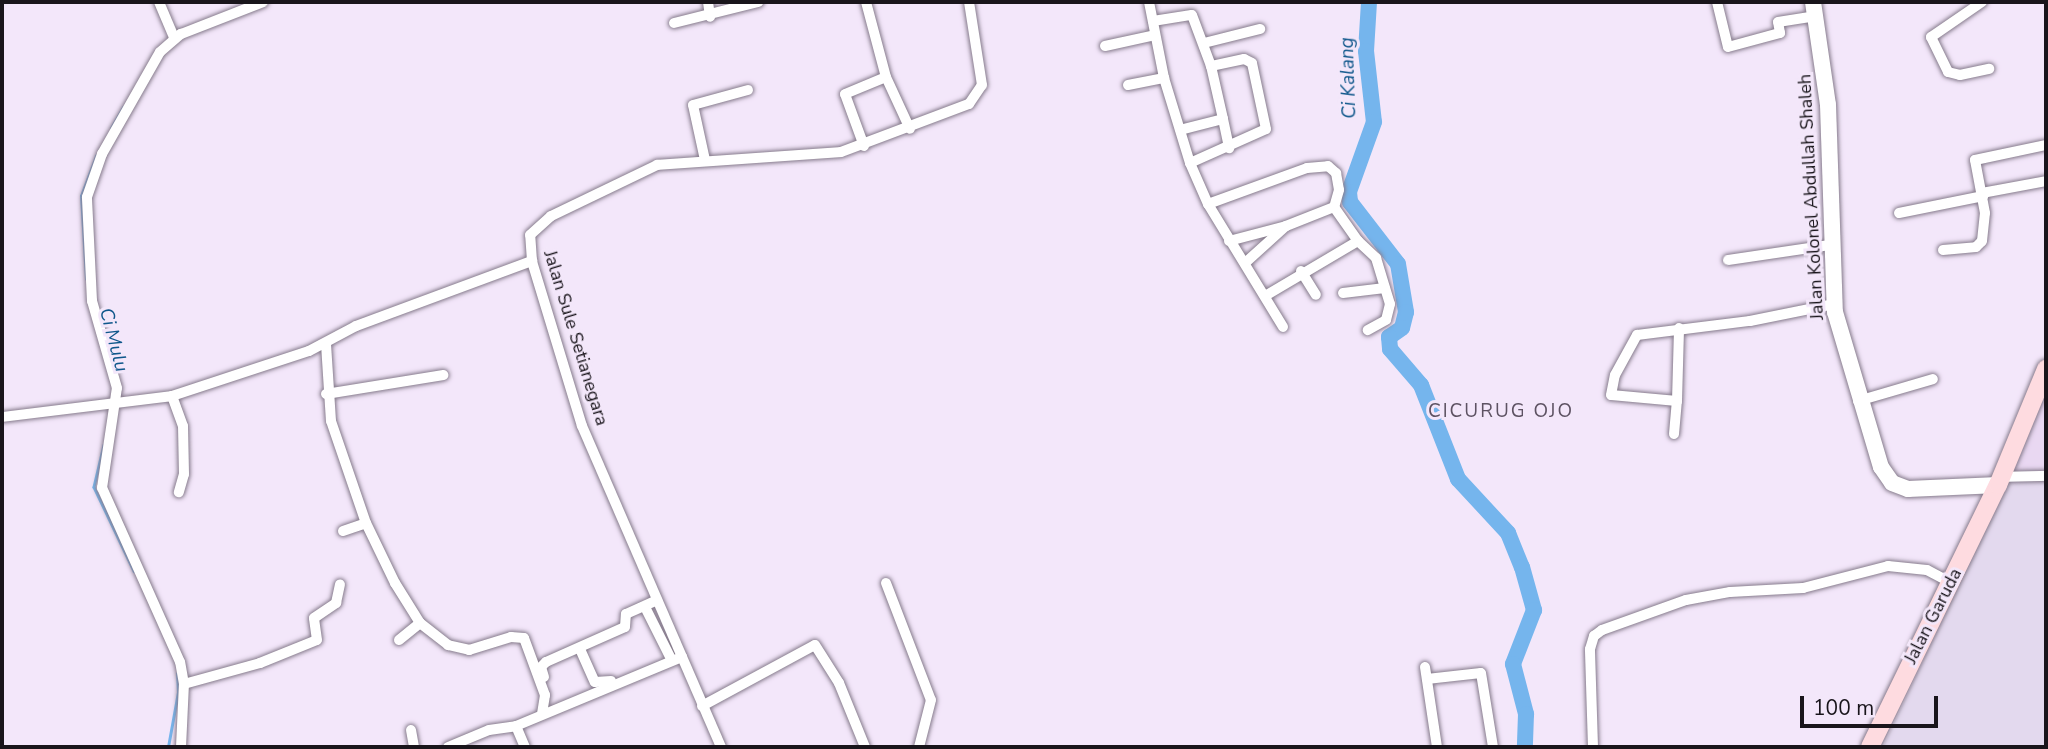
<!DOCTYPE html>
<style>
body{margin:0}
#map{position:relative;width:2048px;height:749px;overflow:hidden;background:#f3e7fa;font-family:"Nunito Sans",sans-serif}
div>[style]{position:absolute}
[style*='--x']{left:calc(var(--x)*1px);top:calc(var(--y)*1px);width:calc(var(--w)*1px);rotate:calc(var(--a)*1deg)}
.built>*{inset:0;background:#e9d8f2}
.industrial>*{inset:0;background:#e3d9ee}
.stream>*{height:2.5px;margin:-1.25px;padding:0 1.25px;transform-origin:1.25px;border-radius:1.25px;background:#75b5ed}
.river>*{height:16px;margin:-8px;padding:0 8px;transform-origin:8px;border-radius:8px;background:#75b5ed}
.roads{filter:drop-shadow(0 0 2px #867b8c) drop-shadow(0 0 2px #867b8c)}
.minor>*{height:10px;margin:-5px;padding:0 5px;transform-origin:5px;border-radius:5px;background:#fff}
.secondary>*{height:16px;margin:-8px;padding:0 8px;transform-origin:8px;border-radius:8px;background:#fff}
.primary>*{height:18px;margin:-9px;padding:0 9px;transform-origin:9px;border-radius:9px;background:#fedbe0}
span{translate:-50% -50%;white-space:nowrap;text-align:center;line-height:1.15;-webkit-text-stroke:6px #f3e7fa;paint-order:stroke}
.street-label{font-size:18px;color:#19151b}
.water-label{font-size:19px;color:#0f578b;font-style:italic}
.neighbourhood-label{font-size:19px;color:#5d5262;letter-spacing:2px}
.frame{position:absolute;inset:0;border:4px solid #19151b;pointer-events:none}
.scale{position:absolute;left:1800px;top:696px;width:138px;height:32px;box-sizing:border-box;border:4px solid #19151b;border-top:0;padding-left:9px;font-size:21px;line-height:24px;white-space:nowrap;color:#19151b;-webkit-text-stroke:5px #f3e7fa;paint-order:stroke}
</style>
<div id="map">
<div class="built">
<div style="clip-path:polygon(2046px 378px,2046px 473px,2005px 474px)"></div>
</div>
<div class="industrial">
<div style="clip-path:polygon(2046px 478px,2046px 747px,1883px 747px,2008px 479px)"></div>
</div>
<div class="stream">
<div style="--x:111;--y:128;--w:24;--a:-60"></div>
<div style="--x:86;--y:279;--w:83;--a:-93.4"></div>
<div style="--x:81;--y:196;--w:43;--a:-69.4"></div>
<div style="--x:104;--y:445;--w:43;--a:103.4"></div>
<div style="--x:94;--y:487;--w:93;--a:64.5"></div>
<div style="--x:168;--y:747;--w:56;--a:-79.7"></div>
<div style="--x:178;--y:692;--w:18;--a:-93"></div>
</div>
<div class="river">
<div style="--x:1369;--y:2;--w:49;--a:93.5"></div>
<div style="--x:1366;--y:51;--w:71;--a:83.6"></div>
<div style="--x:1374;--y:122;--w:74;--a:109.7"></div>
<div style="--x:1349;--y:192;--w:10;--a:84"></div>
<div style="--x:1350;--y:202;--w:78;--a:52.3"></div>
<div style="--x:1398;--y:264;--w:49;--a:80.5"></div>
<div style="--x:1406;--y:312;--w:16;--a:104"></div>
<div style="--x:1402;--y:328;--w:16;--a:145"></div>
<div style="--x:1389;--y:337;--w:12;--a:85"></div>
<div style="--x:1390;--y:349;--w:48;--a:49.3"></div>
<div style="--x:1421;--y:385;--w:101;--a:68.5"></div>
<div style="--x:1458;--y:479;--w:74;--a:47.2"></div>
<div style="--x:1508;--y:533;--w:37;--a:68"></div>
<div style="--x:1522;--y:567;--w:45;--a:74.4"></div>
<div style="--x:1534;--y:610;--w:58;--a:111.3"></div>
<div style="--x:1513;--y:664;--w:52;--a:75.4"></div>
<div style="--x:1526;--y:714;--w:33;--a:92"></div>
</div>
<div class="roads">
<div class="minor">
<div style="--x:159;--y:2;--w:39;--a:67"></div>
<div style="--x:708;--y:2;--w:15;--a:82"></div>
<div style="--x:866;--y:2;--w:78;--a:75.1"></div>
<div style="--x:886;--y:77;--w:57;--a:65.2"></div>
<div style="--x:1149;--y:2;--w:77;--a:78.8"></div>
<div style="--x:1164;--y:78;--w:89;--a:73"></div>
<div style="--x:1190;--y:163;--w:45;--a:66.3"></div>
<div style="--x:1208;--y:204;--w:144;--a:58.6"></div>
<div style="--x:1717;--y:2;--w:46;--a:76.3"></div>
<div style="--x:1728;--y:47;--w:54;--a:-15.1"></div>
<div style="--x:1780;--y:33;--w:11;--a:-100"></div>
<div style="--x:1778;--y:22;--w:37;--a:-9"></div>
<div style="--x:1982;--y:2;--w:62;--a:145.5"></div>
<div style="--x:1931;--y:37;--w:39;--a:64"></div>
<div style="--x:1948;--y:72;--w:12;--a:14"></div>
<div style="--x:1960;--y:75;--w:30;--a:-12"></div>
<div style="--x:1153;--y:21;--w:39;--a:-9"></div>
<div style="--x:1192;--y:15;--w:54;--a:69.6"></div>
<div style="--x:1211;--y:66;--w:54;--a:77.2"></div>
<div style="--x:1223;--y:119;--w:44;--a:165.7"></div>
<div style="--x:674;--y:23;--w:87;--a:-14"></div>
<div style="--x:1204;--y:43;--w:58;--a:-14"></div>
<div style="--x:1105;--y:46;--w:51;--a:-12.4"></div>
<div style="--x:1128;--y:85;--w:37;--a:-11"></div>
<div style="--x:1223;--y:119;--w:30;--a:78"></div>
<div style="--x:864;--y:146;--w:55;--a:-110.1"></div>
<div style="--x:845;--y:94;--w:44;--a:-22.5"></div>
<div style="--x:705;--y:160;--w:56;--a:-102.3"></div>
<div style="--x:693;--y:105;--w:57;--a:-15.3"></div>
<div style="--x:1190;--y:163;--w:83;--a:-24.1"></div>
<div style="--x:1266;--y:129;--w:67;--a:-102"></div>
<div style="--x:1252;--y:63;--w:9;--a:-153"></div>
<div style="--x:1244;--y:59;--w:34;--a:168"></div>
<div style="--x:1982;--y:193;--w:65;--a:-10.6"></div>
<div style="--x:1208;--y:204;--w:105;--a:-20"></div>
<div style="--x:1307;--y:168;--w:21;--a:-5"></div>
<div style="--x:1328;--y:166;--w:11;--a:41"></div>
<div style="--x:1336;--y:173;--w:17;--a:80"></div>
<div style="--x:1339;--y:190;--w:18;--a:106"></div>
<div style="--x:1334;--y:207;--w:42;--a:54.8"></div>
<div style="--x:1358;--y:241;--w:108;--a:149.4"></div>
<div style="--x:1899;--y:213;--w:86;--a:-11.4"></div>
<div style="--x:1229;--y:241;--w:59;--a:-14.7"></div>
<div style="--x:1286;--y:226;--w:52;--a:-21.6"></div>
<div style="--x:1358;--y:241;--w:25;--a:43"></div>
<div style="--x:1376;--y:258;--w:48;--a:73.1"></div>
<div style="--x:1390;--y:304;--w:16;--a:104"></div>
<div style="--x:1386;--y:320;--w:21;--a:151"></div>
<div style="--x:1943;--y:250;--w:33;--a:-5"></div>
<div style="--x:1976;--y:247;--w:8;--a:-45"></div>
<div style="--x:1982;--y:241;--w:28;--a:-84"></div>
<div style="--x:1985;--y:213;--w:54;--a:-100.7"></div>
<div style="--x:1975;--y:160;--w:73;--a:-11.9"></div>
<div style="--x:1728;--y:260;--w:103;--a:-8.4"></div>
<div style="--x:1245;--y:263;--w:55;--a:-42.1"></div>
<div style="--x:1301;--y:271;--w:28;--a:58"></div>
<div style="--x:1343;--y:293;--w:42;--a:-6.8"></div>
<div style="--x:326;--y:344;--w:77;--a:86.3"></div>
<div style="--x:331;--y:421;--w:108;--a:71.1"></div>
<div style="--x:366;--y:523;--w:67;--a:64.2"></div>
<div style="--x:395;--y:583;--w:47;--a:58"></div>
<div style="--x:420;--y:623;--w:36;--a:38"></div>
<div style="--x:448;--y:645;--w:22;--a:13"></div>
<div style="--x:469;--y:650;--w:44;--a:-17.2"></div>
<div style="--x:511;--y:637;--w:13;--a:4"></div>
<div style="--x:524;--y:638;--w:61;--a:69.8"></div>
<div style="--x:545;--y:695;--w:18;--a:99"></div>
<div style="--x:326;--y:394;--w:119;--a:-9.2"></div>
<div style="--x:172;--y:396;--w:32;--a:70"></div>
<div style="--x:183;--y:426;--w:48;--a:88.8"></div>
<div style="--x:184;--y:474;--w:19;--a:106"></div>
<div style="--x:1677;--y:401;--w:73;--a:-88.4"></div>
<div style="--x:1858;--y:401;--w:78;--a:-16.3"></div>
<div style="--x:2;--y:417;--w:171;--a:-7"></div>
<div style="--x:172;--y:396;--w:144;--a:-18.2"></div>
<div style="--x:309;--y:351;--w:53;--a:-28"></div>
<div style="--x:356;--y:326;--w:188;--a:-20.3"></div>
<div style="--x:1674;--y:434;--w:33;--a:-85"></div>
<div style="--x:1677;--y:401;--w:66;--a:-174.8"></div>
<div style="--x:1611;--y:395;--w:20;--a:-79"></div>
<div style="--x:1615;--y:375;--w:46;--a:-61.2"></div>
<div style="--x:1637;--y:335;--w:114;--a:-7.1"></div>
<div style="--x:1750;--y:321;--w:86;--a:-11.4"></div>
<div style="--x:2001;--y:477;--w:45;--a:-1.3"></div>
<div style="--x:343;--y:531;--w:24;--a:-19"></div>
<div style="--x:886;--y:583;--w:125;--a:69"></div>
<div style="--x:931;--y:700;--w:49;--a:104.3"></div>
<div style="--x:645;--y:607;--w:58;--a:63.4"></div>
<div style="--x:399;--y:640;--w:27;--a:-39"></div>
<div style="--x:580;--y:649;--w:36;--a:66"></div>
<div style="--x:595;--y:682;--w:16;--a:-4"></div>
<div style="--x:1425;--y:667;--w:81;--a:81.5"></div>
<div style="--x:544;--y:677;--w:10;--a:-107"></div>
<div style="--x:541;--y:667;--w:7;--a:-45"></div>
<div style="--x:546;--y:662;--w:86;--a:-23.9"></div>
<div style="--x:625;--y:627;--w:13;--a:-86"></div>
<div style="--x:626;--y:614;--w:34;--a:-24"></div>
<div style="--x:1427;--y:679;--w:54;--a:-6.3"></div>
<div style="--x:1481;--y:673;--w:75;--a:80.8"></div>
<div style="--x:184;--y:684;--w:79;--a:-15.4"></div>
<div style="--x:260;--y:663;--w:61;--a:-22"></div>
<div style="--x:317;--y:640;--w:22;--a:-98"></div>
<div style="--x:314;--y:618;--w:27;--a:-34"></div>
<div style="--x:336;--y:603;--w:19;--a:-78"></div>
<div style="--x:702;--y:706;--w:128;--a:-28.4"></div>
<div style="--x:815;--y:645;--w:45;--a:57.7"></div>
<div style="--x:839;--y:683;--w:69;--a:67.9"></div>
<div style="--x:516;--y:726;--w:180;--a:-22.6"></div>
<div style="--x:411;--y:730;--w:17;--a:80"></div>
<div style="--x:181;--y:747;--w:63;--a:-87.3"></div>
<div style="--x:184;--y:684;--w:22;--a:-100"></div>
<div style="--x:180;--y:662;--w:191;--a:-114.1"></div>
<div style="--x:102;--y:488;--w:101;--a:-81.5"></div>
<div style="--x:117;--y:388;--w:91;--a:-106"></div>
<div style="--x:92;--y:301;--w:104;--a:-92.8"></div>
<div style="--x:87;--y:197;--w:46;--a:-70.8"></div>
<div style="--x:102;--y:154;--w:117;--a:-60.4"></div>
<div style="--x:160;--y:52;--w:28;--a:-41"></div>
<div style="--x:181;--y:34;--w:88;--a:-21.3"></div>
<div style="--x:448;--y:747;--w:44;--a:-22.5"></div>
<div style="--x:489;--y:730;--w:27;--a:-8"></div>
<div style="--x:516;--y:726;--w:23;--a:67"></div>
<div style="--x:721;--y:747;--w:350;--a:-113.4"></div>
<div style="--x:582;--y:426;--w:172;--a:-106.9"></div>
<div style="--x:532;--y:261;--w:26;--a:-94"></div>
<div style="--x:530;--y:235;--w:28;--a:-42"></div>
<div style="--x:551;--y:216;--w:118;--a:-25.7"></div>
<div style="--x:657;--y:165;--w:184;--a:-4"></div>
<div style="--x:841;--y:152;--w:137;--a:-20.6"></div>
<div style="--x:969;--y:104;--w:23;--a:-56"></div>
<div style="--x:982;--y:85;--w:84;--a:-98.9"></div>
<div style="--x:1593;--y:747;--w:98;--a:-91.8"></div>
<div style="--x:1590;--y:649;--w:14;--a:-73"></div>
<div style="--x:1594;--y:636;--w:10;--a:-37"></div>
<div style="--x:1602;--y:630;--w:89;--a:-19.7"></div>
<div style="--x:1686;--y:600;--w:45;--a:-10.3"></div>
<div style="--x:1730;--y:592;--w:73;--a:-3.1"></div>
<div style="--x:1803;--y:588;--w:88;--a:-14.5"></div>
<div style="--x:1888;--y:566;--w:39;--a:6"></div>
<div style="--x:1927;--y:570;--w:26;--a:28"></div>
</div>
<div class="secondary">
<div style="--x:1813;--y:2;--w:104;--a:81.7"></div>
<div style="--x:1828;--y:105;--w:207;--a:88.1"></div>
<div style="--x:1835;--y:312;--w:162;--a:73.5"></div>
<div style="--x:1881;--y:467;--w:19;--a:55"></div>
<div style="--x:1892;--y:483;--w:17;--a:21"></div>
<div style="--x:1908;--y:489;--w:90;--a:-2.5"></div>
</div>
<div class="primary">
<div style="--x:1870;--y:747;--w:292;--a:-64"></div>
<div style="--x:1998;--y:485;--w:126;--a:-67.5"></div>
</div>
</div>
<div class="street-label">
<span style="left:1811px;top:197px;rotate:-93deg">Jalan Kolonel Abdullah Shaleh</span>
<span style="left:576px;top:338px;rotate:73deg">Jalan Sule Setianegara</span>
<span style="left:1933px;top:616px;rotate:-63deg">Jalan Garuda</span>
</div>
<div class="water-label">
<span style="left:1349px;top:78px;rotate:-92deg">Ci Kalang</span>
<span style="left:113px;top:340px;rotate:75deg">Ci Mulu</span>
</div>
<div class="neighbourhood-label">
<span style="left:1501px;top:412px">CICURUG OJO</span>
</div>
<div class="frame"></div>
<div class="scale">100 m</div>
</div>
